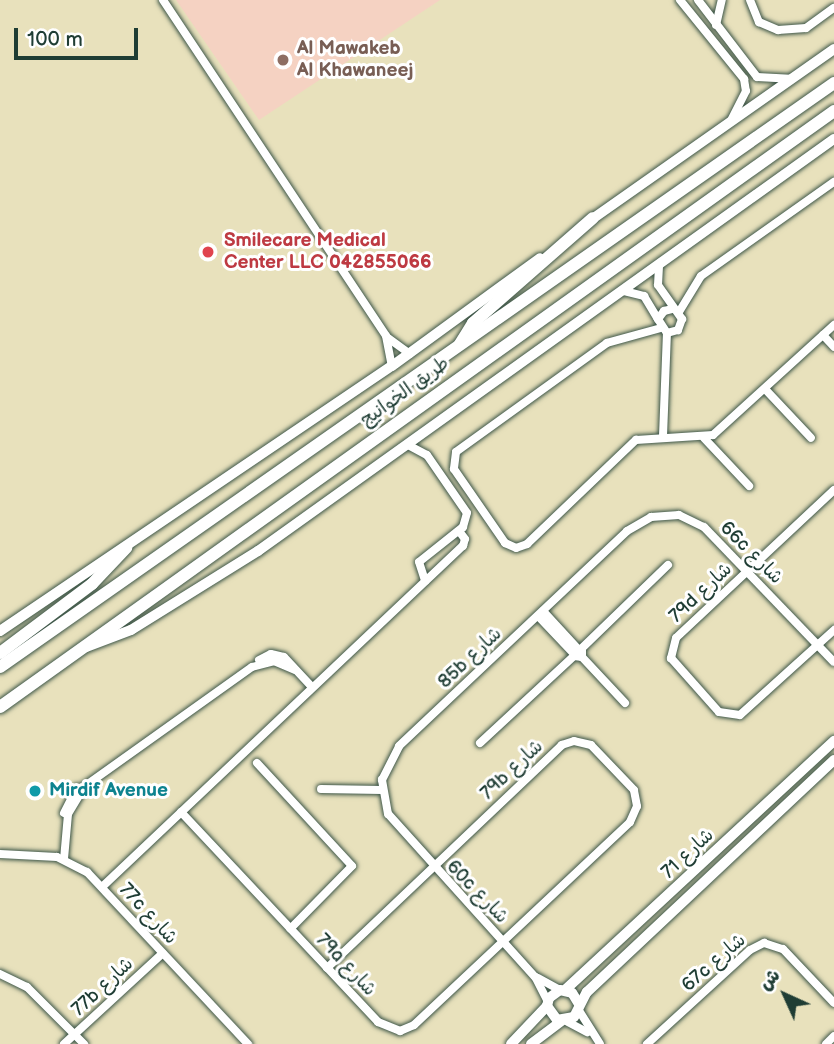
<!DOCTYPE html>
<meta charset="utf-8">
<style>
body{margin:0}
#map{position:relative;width:834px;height:1044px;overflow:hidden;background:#e8e1bc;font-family:"Balsamiq Sans","Playpen Sans Arabic",sans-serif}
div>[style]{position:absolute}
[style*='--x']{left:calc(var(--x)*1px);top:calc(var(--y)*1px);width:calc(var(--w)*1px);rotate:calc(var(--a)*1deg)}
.built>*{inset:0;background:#f5d2c2}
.roads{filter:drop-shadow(0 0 2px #3d5648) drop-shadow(0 0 2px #3d5648)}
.minor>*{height:8px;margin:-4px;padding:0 4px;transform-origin:4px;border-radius:4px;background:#fff}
.tertiary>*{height:10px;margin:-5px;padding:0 5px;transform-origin:5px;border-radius:5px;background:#fff}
.trunk>*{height:12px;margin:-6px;padding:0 6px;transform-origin:6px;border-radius:6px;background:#fff}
.dots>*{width:19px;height:19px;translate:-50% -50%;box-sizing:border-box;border:4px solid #fff;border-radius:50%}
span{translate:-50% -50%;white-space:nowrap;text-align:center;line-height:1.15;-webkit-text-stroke:6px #fff;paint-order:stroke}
.education-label{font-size:19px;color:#785e54;font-weight:700}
.left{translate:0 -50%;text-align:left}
.health-label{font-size:19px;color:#be3a42;font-weight:700}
.street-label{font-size:19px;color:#1f3d34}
.culture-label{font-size:19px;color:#0d838f;font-weight:700}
.north{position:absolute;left:750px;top:960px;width:70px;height:70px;-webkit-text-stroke:5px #fff;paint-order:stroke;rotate:315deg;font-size:19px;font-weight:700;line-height:28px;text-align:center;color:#1f3d34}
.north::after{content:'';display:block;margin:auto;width:24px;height:32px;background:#1f3d34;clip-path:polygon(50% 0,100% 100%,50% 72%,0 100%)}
.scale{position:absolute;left:14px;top:28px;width:124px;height:32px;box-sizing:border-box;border:4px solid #1f3d34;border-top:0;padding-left:9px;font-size:21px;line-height:24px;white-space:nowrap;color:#1f3d34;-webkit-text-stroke:5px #fff;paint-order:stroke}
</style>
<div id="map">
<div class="built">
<div style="clip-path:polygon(176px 0,440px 0,259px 120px)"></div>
</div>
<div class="roads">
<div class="minor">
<div style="--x:163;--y:0;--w:403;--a:56.4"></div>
<div style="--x:386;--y:336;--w:31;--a:79"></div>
<div style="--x:680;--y:0;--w:102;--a:51"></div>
<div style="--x:744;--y:79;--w:12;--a:81"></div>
<div style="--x:746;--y:91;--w:34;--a:117"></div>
<div style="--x:698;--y:0;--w:97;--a:52.5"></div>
<div style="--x:757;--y:77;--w:33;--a:3"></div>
<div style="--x:750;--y:0;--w:24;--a:68"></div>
<div style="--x:759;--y:22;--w:21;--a:23"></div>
<div style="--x:778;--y:30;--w:28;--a:-4"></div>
<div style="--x:806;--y:28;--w:34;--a:-36"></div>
<div style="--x:716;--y:25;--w:26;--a:-77"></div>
<div style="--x:659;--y:266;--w:19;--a:93"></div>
<div style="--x:658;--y:285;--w:42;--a:54.8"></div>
<div style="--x:682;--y:319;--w:12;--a:110"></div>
<div style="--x:678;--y:330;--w:11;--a:165"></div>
<div style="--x:667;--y:333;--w:17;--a:-123"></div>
<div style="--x:658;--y:319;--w:10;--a:-53"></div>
<div style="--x:664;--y:311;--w:9;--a:-13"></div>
<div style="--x:624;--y:291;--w:21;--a:14"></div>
<div style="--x:644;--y:296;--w:27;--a:59"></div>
<div style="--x:679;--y:312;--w:42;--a:-58.6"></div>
<div style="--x:701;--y:276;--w:163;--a:-35.3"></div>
<div style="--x:661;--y:328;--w:56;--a:164.5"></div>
<div style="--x:607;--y:343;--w:186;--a:144.2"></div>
<div style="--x:456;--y:452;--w:17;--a:97"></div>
<div style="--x:454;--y:469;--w:90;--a:55.4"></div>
<div style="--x:505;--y:543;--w:12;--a:24"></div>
<div style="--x:516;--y:548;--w:12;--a:-20"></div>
<div style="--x:527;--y:544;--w:151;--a:-43.7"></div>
<div style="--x:636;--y:440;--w:77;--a:-3.7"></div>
<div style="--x:713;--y:435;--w:164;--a:-42.3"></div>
<div style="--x:823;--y:335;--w:16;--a:47"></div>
<div style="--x:388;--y:338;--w:27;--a:36"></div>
<div style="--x:765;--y:389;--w:67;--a:46.8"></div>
<div style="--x:663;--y:436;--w:103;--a:-87.8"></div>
<div style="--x:704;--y:438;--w:66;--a:46.8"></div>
<div style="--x:408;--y:445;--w:21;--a:28"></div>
<div style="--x:427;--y:455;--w:70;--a:55.4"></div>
<div style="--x:467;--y:513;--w:15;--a:106"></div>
<div style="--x:463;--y:527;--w:56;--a:141.5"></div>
<div style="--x:419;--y:562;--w:20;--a:72"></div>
<div style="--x:834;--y:490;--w:216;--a:136.9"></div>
<div style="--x:676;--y:638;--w:21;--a:104"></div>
<div style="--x:671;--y:658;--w:72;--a:48.4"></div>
<div style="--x:719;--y:712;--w:21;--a:8"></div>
<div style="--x:740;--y:715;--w:127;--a:-42.1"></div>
<div style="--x:543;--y:611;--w:52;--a:47.4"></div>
<div style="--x:538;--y:616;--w:52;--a:46.5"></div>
<div style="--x:581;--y:649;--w:121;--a:-44"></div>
<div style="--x:582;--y:657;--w:8;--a:-173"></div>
<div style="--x:574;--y:656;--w:6;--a:-72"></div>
<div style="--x:576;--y:650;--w:6;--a:0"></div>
<div style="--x:582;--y:650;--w:7;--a:90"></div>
<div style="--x:582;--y:657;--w:63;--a:46.9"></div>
<div style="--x:259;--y:660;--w:13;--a:-27"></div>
<div style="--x:271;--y:654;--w:13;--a:13"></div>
<div style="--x:284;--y:657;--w:41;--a:47"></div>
<div style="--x:480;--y:743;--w:128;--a:-42.8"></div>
<div style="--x:257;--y:763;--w:140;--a:47.3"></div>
<div style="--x:352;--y:866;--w:88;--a:134.5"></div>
<div style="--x:321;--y:789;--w:61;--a:0.9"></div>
<div style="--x:181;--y:812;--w:288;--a:46.8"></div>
<div style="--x:378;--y:1022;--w:24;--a:22"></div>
<div style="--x:400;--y:1031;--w:15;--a:-23"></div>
<div style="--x:414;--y:1025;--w:296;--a:-43.2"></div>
<div style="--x:630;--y:822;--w:17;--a:-66"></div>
<div style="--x:637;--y:806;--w:16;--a:-101"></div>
<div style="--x:634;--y:790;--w:62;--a:-133.7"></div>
<div style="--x:591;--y:745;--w:17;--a:-167"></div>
<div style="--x:574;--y:741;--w:13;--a:162"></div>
<div style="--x:562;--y:745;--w:324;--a:136.5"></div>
<div style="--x:64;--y:813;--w:28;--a:-63"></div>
<div style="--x:0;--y:854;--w:57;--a:3"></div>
<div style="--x:57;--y:857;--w:34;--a:27"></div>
<div style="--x:87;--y:872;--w:236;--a:46.9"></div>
<div style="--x:64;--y:859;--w:45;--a:-84.9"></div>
<div style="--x:68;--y:814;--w:33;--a:-59"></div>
<div style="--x:85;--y:786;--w:205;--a:-35.5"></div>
<div style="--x:252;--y:667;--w:23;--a:-15"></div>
<div style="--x:274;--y:661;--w:23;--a:23"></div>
<div style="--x:102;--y:887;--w:497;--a:-43.4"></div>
<div style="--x:463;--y:546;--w:7;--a:-74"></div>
<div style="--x:465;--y:539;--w:10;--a:-127"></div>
<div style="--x:0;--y:974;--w:30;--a:26"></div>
<div style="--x:27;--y:987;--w:81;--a:45"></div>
<div style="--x:538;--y:978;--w:25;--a:29"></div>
<div style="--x:548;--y:1002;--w:28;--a:-117"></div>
<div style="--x:535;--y:977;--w:219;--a:-132"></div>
<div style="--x:388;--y:814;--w:35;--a:-100"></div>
<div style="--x:382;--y:780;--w:38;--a:-63"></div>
<div style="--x:399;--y:746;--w:313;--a:-43.3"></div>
<div style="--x:627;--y:531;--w:28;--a:-30"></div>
<div style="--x:651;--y:517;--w:28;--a:-4"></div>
<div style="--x:679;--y:515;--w:28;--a:26"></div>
<div style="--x:704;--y:527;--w:187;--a:46.1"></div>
<div style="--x:578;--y:1009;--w:41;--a:57.8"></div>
<div style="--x:566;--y:1021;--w:24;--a:28"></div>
<div style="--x:64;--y:1044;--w:134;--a:-42.6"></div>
<div style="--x:647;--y:1044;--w:139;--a:-42.4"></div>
<div style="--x:750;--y:950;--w:16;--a:-27"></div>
<div style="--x:764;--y:943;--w:20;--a:18"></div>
<div style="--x:783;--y:949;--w:74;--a:46.6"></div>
<div style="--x:826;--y:1044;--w:11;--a:-45"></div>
</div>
<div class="tertiary">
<div style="--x:588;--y:222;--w:301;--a:-35.1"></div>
<div style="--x:0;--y:631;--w:473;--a:-34.1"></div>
<div style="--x:392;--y:366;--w:183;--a:-36.1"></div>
<div style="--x:86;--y:647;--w:48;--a:-20.7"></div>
<div style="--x:131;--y:630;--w:150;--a:-31.9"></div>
<div style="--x:258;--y:551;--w:708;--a:-35.58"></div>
<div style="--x:565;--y:990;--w:367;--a:-42.8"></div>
<div style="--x:579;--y:1004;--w:13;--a:-122"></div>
<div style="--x:572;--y:993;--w:12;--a:-166"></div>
<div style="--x:560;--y:990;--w:14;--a:144"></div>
<div style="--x:549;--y:998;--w:8;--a:104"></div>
<div style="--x:547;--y:1006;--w:17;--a:54"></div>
<div style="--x:557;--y:1020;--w:17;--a:-10"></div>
<div style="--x:574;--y:1017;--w:28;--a:-63"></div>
<div style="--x:587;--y:992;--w:339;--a:-43.2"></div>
<div style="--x:511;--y:1044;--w:52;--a:-46.5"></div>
<div style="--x:531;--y:1044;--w:38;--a:-37"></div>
</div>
<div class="trunk">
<div style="--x:460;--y:344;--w:25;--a:-58"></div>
<div style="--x:473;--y:323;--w:159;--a:-41.2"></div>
<div style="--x:0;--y:653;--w:115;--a:-36.9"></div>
<div style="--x:92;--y:584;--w:50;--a:-46.6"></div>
<div style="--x:0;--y:667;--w:1018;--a:-35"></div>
<div style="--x:0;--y:707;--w:1025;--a:-35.55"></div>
</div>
</div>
<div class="dots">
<div style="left:283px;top:60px;background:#8d6e63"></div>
<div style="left:208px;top:252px;background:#e0444e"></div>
<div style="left:35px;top:791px;background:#0f9aa8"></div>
</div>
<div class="education-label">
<span class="left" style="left:297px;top:60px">Al Mawakeb<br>Al Khawaneej</span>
</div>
<div class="health-label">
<span class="left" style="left:224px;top:252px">Smilecare Medical<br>Center LLC 042855066</span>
</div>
<div class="street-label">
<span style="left:405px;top:392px;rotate:-36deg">طريق الخوانيج</span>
<span style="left:751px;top:553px;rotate:45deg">66c شارع</span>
<span style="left:701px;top:593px;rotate:-43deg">79d شارع</span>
<span style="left:470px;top:658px;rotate:-43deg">85b شارع</span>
<span style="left:512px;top:770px;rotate:-43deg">79b شارع</span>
<span style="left:688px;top:854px;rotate:-43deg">شارع 71</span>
<span style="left:477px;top:892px;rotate:46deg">60c شارع</span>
<span style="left:148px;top:914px;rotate:47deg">77c شارع</span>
<span style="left:714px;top:963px;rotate:-41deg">67c شارع</span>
<span style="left:346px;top:965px;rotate:47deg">79a شارع</span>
<span style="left:103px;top:987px;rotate:-43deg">77b شارع</span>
</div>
<div class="culture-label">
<span class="left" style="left:49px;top:791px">Mirdif Avenue</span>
</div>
<div class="north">ش</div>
<div class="scale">100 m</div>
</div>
